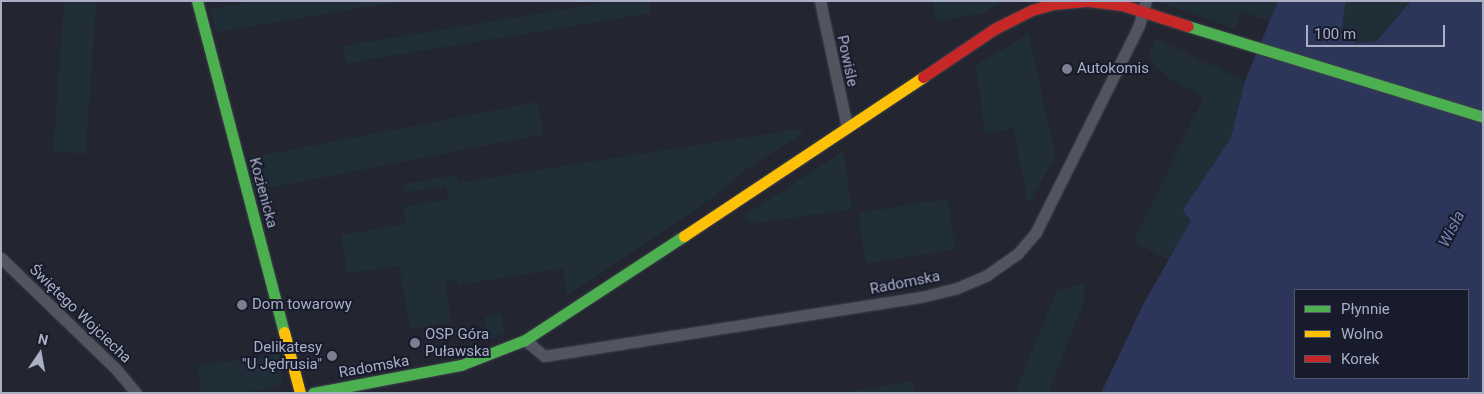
<!DOCTYPE html>
<meta charset="utf-8">
<style>
body{margin:0}
#map{position:relative;width:1484px;height:394px;overflow:hidden;background:#232631;font-family:Roboto,sans-serif}
div>[style]{position:absolute}
[style*='--x']{left:calc(var(--x)*1px);top:calc(var(--y)*1px);width:calc(var(--w)*1px);rotate:calc(var(--a)*1deg)}
.green>*{inset:0;background:#202f37;transform-origin:0 0}
.water>*{inset:0;background:#2c365a}
.roads{filter:drop-shadow(0 0 1px #3d4048) drop-shadow(0 0 1px #3d4048)}
.street>*{height:11px;margin:-5.5px;padding:0 5.5px;transform-origin:5.5px;border-radius:5.5px;background:#525560}
.fast>*{height:11px;margin:-5.5px;padding:0 5.5px;transform-origin:5.5px;border-radius:5.5px;background:#4caf50}
.slow>*{height:11px;margin:-5.5px;padding:0 5.5px;transform-origin:5.5px;border-radius:5.5px;background:#ffc107}
.jam>*{height:11px;margin:-5.5px;padding:0 5.5px;transform-origin:5.5px;border-radius:5.5px;background:#c62828}
.dots>*{width:14px;height:14px;translate:-50% -50%;box-sizing:border-box;border:2px solid #171b2c;border-radius:50%}
span{translate:-50% -50%;white-space:nowrap;text-align:center;line-height:1.15;-webkit-text-stroke:4px #171b2c;paint-order:stroke}
.street-label{font-size:15px;color:#aaafc5}
.poi-label{font-size:15px;color:#aaafc5}
.left{translate:0 -50%;text-align:left}
.right{translate:-100% -50%;text-align:right}
.water-label{font-size:16px;color:#7885b5;font-style:italic}
.frame{position:absolute;inset:0;border:2px solid #aaafc5;pointer-events:none}
.legend{position:absolute;left:1294px;top:289px;width:175px;height:90px;box-sizing:border-box;background:#171b2c;border:1px solid #525669;margin:0;padding:6px 9px;list-style:none;font-size:15px;color:#aaafc5}
.legend li{display:flex;align-items:center;gap:10px;height:25px}
.legend b{width:25px;border:1px solid #525669}
.north{position:absolute;left:15px;top:329px;width:50px;height:50px;-webkit-text-stroke:4px #171b2c;paint-order:stroke;rotate:12deg;font-size:14px;font-weight:700;line-height:20px;text-align:center;color:#aaafc5}
.north::after{content:'';display:block;margin:auto;width:18px;height:22px;background:#aaafc5;clip-path:polygon(50% 0,100% 100%,50% 72%,0 100%)}
.scale{position:absolute;left:1306px;top:25px;width:139px;height:22px;box-sizing:border-box;border:2px solid #aaafc5;border-top:0;padding-left:6px;font-size:15px;line-height:18px;white-space:nowrap;color:#aaafc5;-webkit-text-stroke:4px #171b2c;paint-order:stroke}
</style>
<div id="map">
<div class="green">
<div style="left:64px;top:1px;width:32px;height:151px;rotate:4deg"></div>
<div style="clip-path:polygon(259px 1px,403px 1px,216px 32px,210px 9px)"></div>
<div style="clip-path:polygon(616px 1px,649px 1px,651px 13px,346px 63px,343px 46px)"></div>
<div style="clip-path:polygon(945px 1px,1002px 1px,984px 13px,936px 21px,933px 3px)"></div>
<div style="clip-path:polygon(1156px 1px,1278px 1px,1269px 21px,1240px 11px,1235px 29px)"></div>
<div style="clip-path:polygon(1346px 1px,1411px 1px,1377px 41px,1356px 43px,1341px 33px)"></div>
<div style="clip-path:polygon(1029px 34px,1055px 156px,1028px 205px,1014px 128px,985px 133px,976px 65px)"></div>
<div style="clip-path:polygon(1155px 38px,1245px 81px,1231px 138px,1183px 210px,1191px 221px,1169px 260px,1133px 242px,1204px 97px,1169px 78px,1148px 58px)"></div>
<div style="left:537px;top:102px;width:33px;height:295px;rotate:79deg"></div>
<div style="clip-path:polygon(805px 128px,798px 137px,752px 165px,702px 205px,567px 295px,563px 268px,458px 285px,457px 280px,445px 282px,451px 322px,410px 329px,399px 266px,347px 273px,341px 235px,406px 224px,404px 207px,448px 199px,446px 186px,405px 192px,404px 184px,456px 175px,458px 183px)"></div>
<div style="clip-path:polygon(843px 151px,852px 209px,750px 224px,744px 216px)"></div>
<div style="left:947px;top:199px;width:51px;height:90px;rotate:81deg"></div>
<div style="clip-path:polygon(1084px 284px,1084px 301px,1048px 393px,1015px 393px,1057px 291px)"></div>
<div style="clip-path:polygon(501px 314px,505px 333px,489px 340px,485px 317px)"></div>
<div style="clip-path:polygon(280px 354px,282px 381px,278px 386px,242px 393px,201px 393px,198px 366px)"></div>
<div style="clip-path:polygon(913px 381px,915px 393px,843px 393px)"></div>
</div>
<div class="water">
<div style="clip-path:polygon(evenodd,1278px 1px,1346px 1px,1341px 33px,1357px 43px,1377px 41px,1411px 1px,1483px 1px,1483px 393px,1101px 393px,1144px 303px,1191px 221px,1183px 210px,1231px 138px,1245px 81px,1278px 1px,1295px 290px,1468px 290px,1468px 378px,1295px 378px,1295px 290px)"></div>
</div>
<div class="roads">
<div class="street">
<div style="--x:820;--y:1;--w:129;--a:77.9"></div>
<div style="--x:1;--y:258;--w:160;--a:44"></div>
<div style="--x:116;--y:369;--w:31;--a:50"></div>
<div style="--x:525;--y:340;--w:25;--a:40"></div>
<div style="--x:544;--y:356;--w:382;--a:-8.9"></div>
<div style="--x:921;--y:297;--w:37;--a:-14"></div>
<div style="--x:957;--y:288;--w:33;--a:-23"></div>
<div style="--x:987;--y:275;--w:38;--a:-35"></div>
<div style="--x:1018;--y:253;--w:28;--a:-49"></div>
<div style="--x:1036;--y:232;--w:231;--a:-63.5"></div>
<div style="--x:1139;--y:25;--w:25;--a:-74"></div>
</div>
<div class="fast">
<div style="--x:197;--y:1;--w:342;--a:75.3"></div>
<div style="--x:1188;--y:26;--w:309;--a:17.1"></div>
<div style="--x:313;--y:393;--w:151;--a:-10.7"></div>
<div style="--x:461;--y:365;--w:69;--a:-21.3"></div>
<div style="--x:525;--y:340;--w:190;--a:-33.2"></div>
</div>
<div class="slow">
<div style="--x:684;--y:236;--w:287;--a:-33.6"></div>
<div style="--x:284;--y:332;--w:63;--a:75.3"></div>
</div>
<div class="jam">
<div style="--x:923;--y:77;--w:88;--a:-33.9"></div>
<div style="--x:996;--y:28;--w:40;--a:-26.6"></div>
<div style="--x:1032;--y:10;--w:22;--a:-16"></div>
<div style="--x:1053;--y:4;--w:36;--a:-5"></div>
<div style="--x:1089;--y:1;--w:33;--a:7"></div>
<div style="--x:1122;--y:5;--w:69;--a:17.7"></div>
</div>
</div>
<div class="dots">
<div style="left:1067px;top:69px;background:#7b7f91"></div>
<div style="left:242px;top:305px;background:#7b7f91"></div>
<div style="left:415px;top:343px;background:#7b7f91"></div>
<div style="left:332px;top:356px;background:#7b7f91"></div>
</div>
<div class="street-label">
<span style="left:847px;top:61px;rotate:78deg">Powiśle</span>
<span style="left:263px;top:193px;rotate:75deg">Kozienicka</span>
<span style="left:905px;top:283px;rotate:-11deg">Radomska</span>
<span style="left:80px;top:314px;rotate:44deg">Świętego Wojciecha</span>
<span style="left:374px;top:367px;rotate:-10deg">Radomska</span>
</div>
<div class="poi-label">
<span class="left" style="left:1077px;top:69px">Autokomis</span>
<span class="left" style="left:252px;top:305px">Dom towarowy</span>
<span class="left" style="left:425px;top:343px">OSP Góra<br>Puławska</span>
<span class="right" style="left:322px;top:356px">Delikatesy<br>"U Jędrusia"</span>
</div>
<div class="water-label">
<span style="left:1452px;top:229px;rotate:-63deg">Wisła</span>
</div>
<div class="frame"></div>
<ul class="legend">
<li><b style="height:6px;background:#4caf50"></b>Płynnie</li>
<li><b style="height:6px;background:#ffc107"></b>Wolno</li>
<li><b style="height:6px;background:#c62828"></b>Korek</li>
</ul>
<div class="north">N</div>
<div class="scale">100 m</div>
</div>
